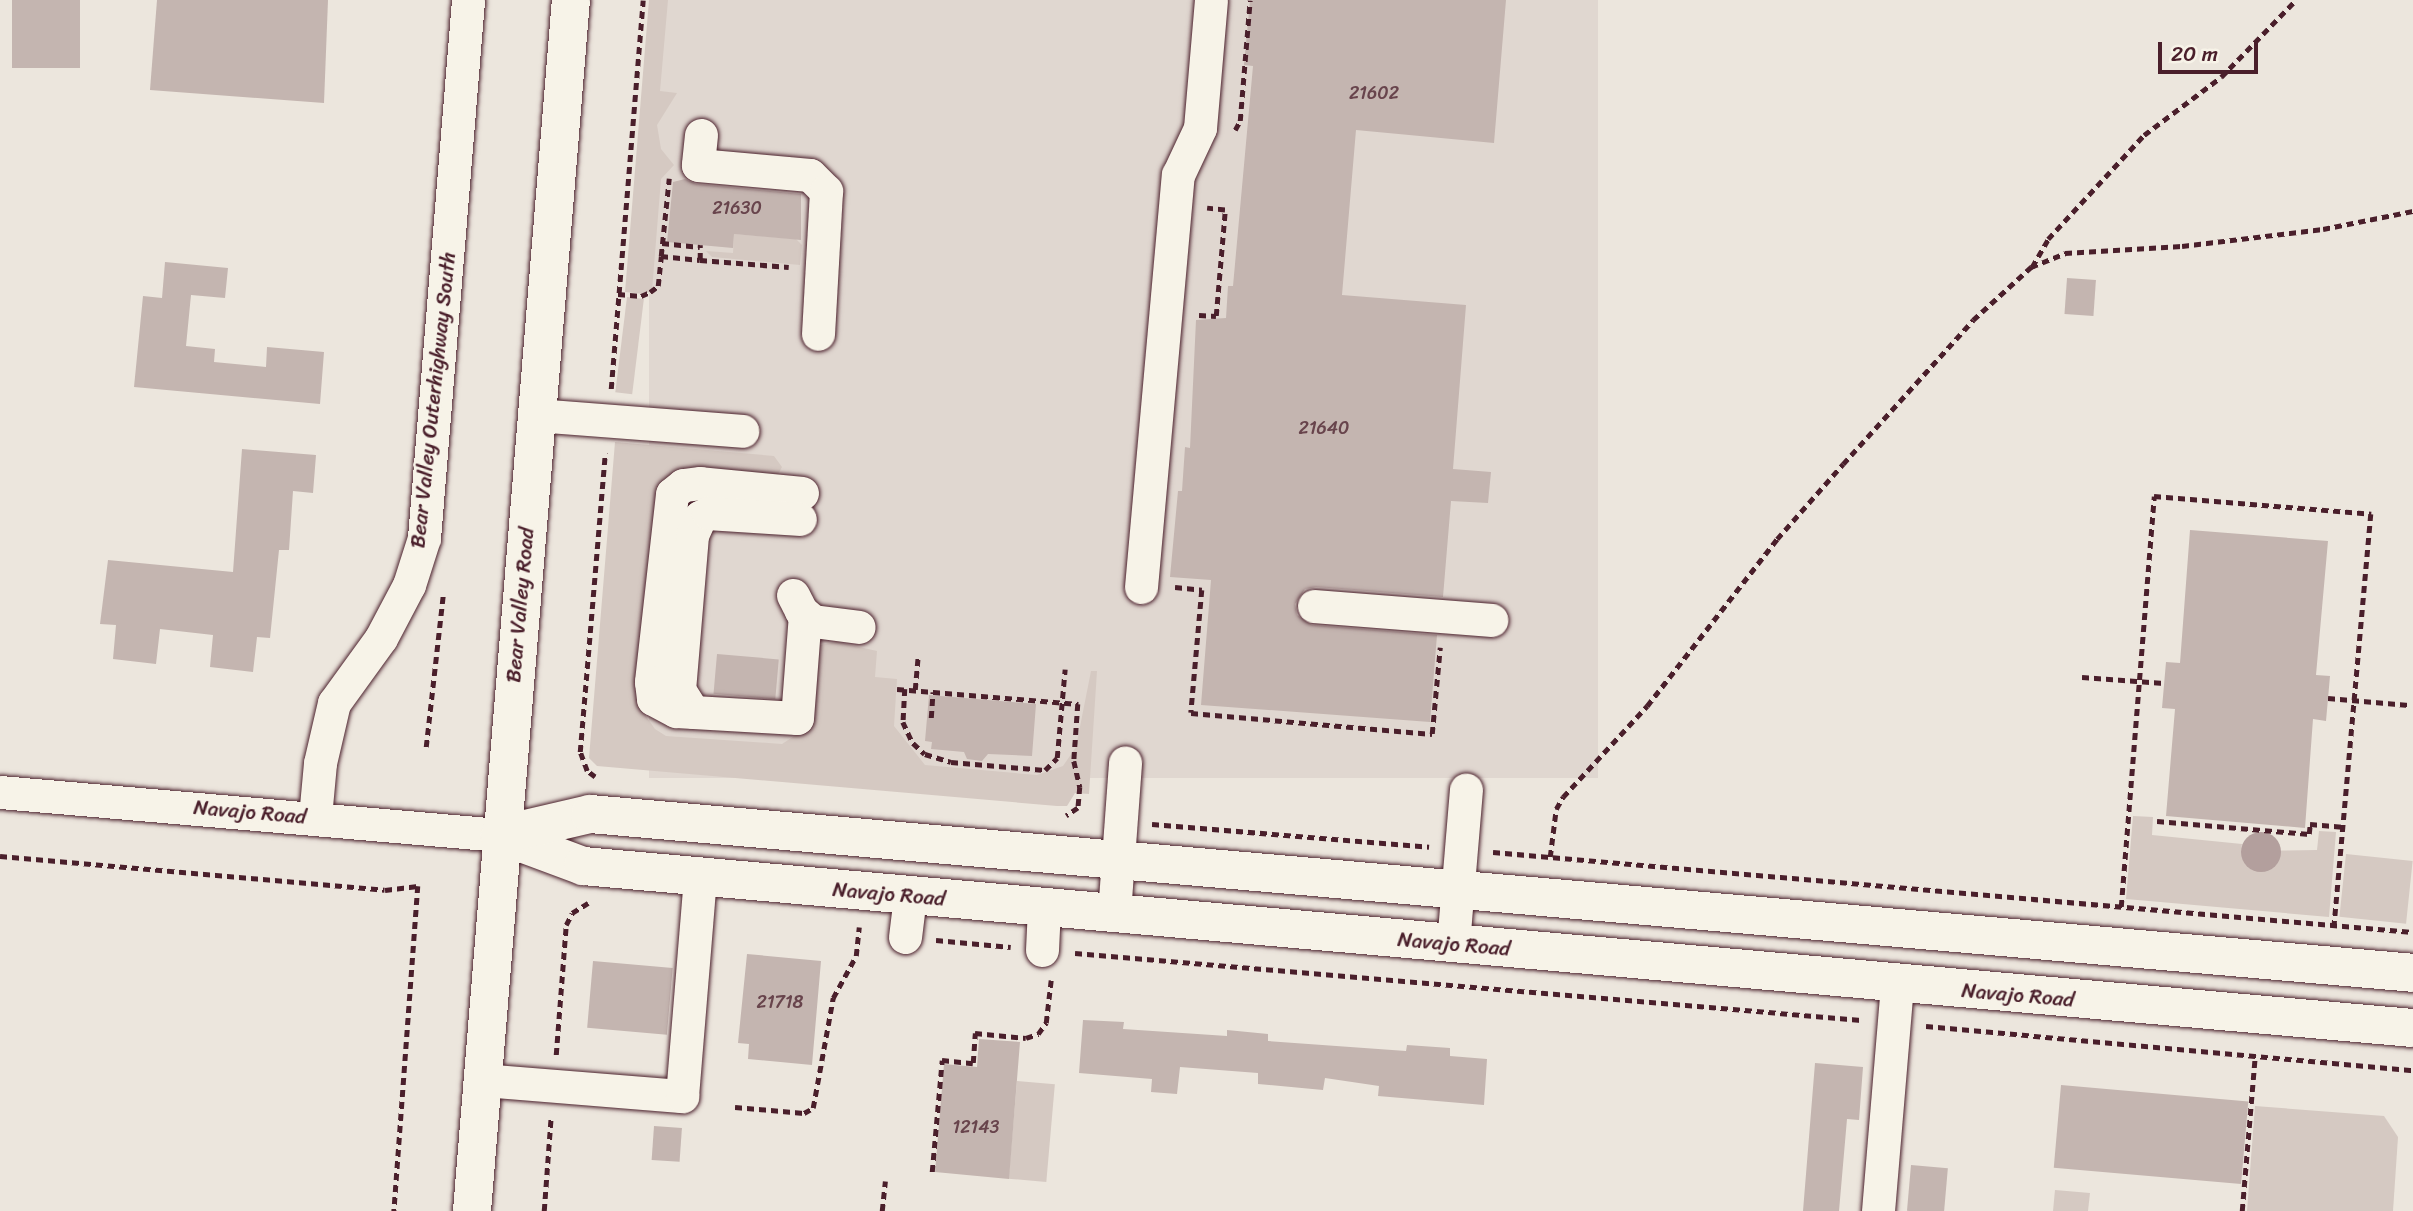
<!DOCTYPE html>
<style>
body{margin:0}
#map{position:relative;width:2413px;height:1211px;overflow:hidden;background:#ece6dd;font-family:Sriracha,sans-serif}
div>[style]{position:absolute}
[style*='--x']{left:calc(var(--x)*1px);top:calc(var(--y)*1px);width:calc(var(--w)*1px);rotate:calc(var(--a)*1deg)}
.built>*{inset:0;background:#e0d7d0;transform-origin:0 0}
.green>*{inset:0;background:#d5c9c2;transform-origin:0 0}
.water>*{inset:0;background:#b39f9d}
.round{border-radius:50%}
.building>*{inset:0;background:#c4b5b0;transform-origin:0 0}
.path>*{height:4.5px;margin-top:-2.25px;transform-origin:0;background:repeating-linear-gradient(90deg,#4a1f2b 0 7px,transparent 0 12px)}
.roads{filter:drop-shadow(0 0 2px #4a1f2b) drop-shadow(0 0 2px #4a1f2b)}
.minor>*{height:33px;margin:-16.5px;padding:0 16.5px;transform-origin:16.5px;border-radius:16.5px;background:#f7f3e8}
.major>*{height:38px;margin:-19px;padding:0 19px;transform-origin:19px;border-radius:19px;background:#f7f3e8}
span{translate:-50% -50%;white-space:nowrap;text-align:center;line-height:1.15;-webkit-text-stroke:5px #f7f3e8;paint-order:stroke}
.number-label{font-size:18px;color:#68444c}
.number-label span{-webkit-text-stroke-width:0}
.street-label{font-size:21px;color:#4a1f2b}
.scale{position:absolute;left:2158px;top:42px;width:100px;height:32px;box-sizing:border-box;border:4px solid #4a1f2b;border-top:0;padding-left:9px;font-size:21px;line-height:24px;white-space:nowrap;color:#4a1f2b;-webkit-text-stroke:5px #f7f3e8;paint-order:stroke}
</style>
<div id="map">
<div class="built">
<div style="left:649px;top:0;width:949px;height:778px"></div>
</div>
<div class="green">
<div style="clip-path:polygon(649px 0,668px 0,660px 91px,677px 93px,657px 125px,661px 149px,674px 165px,661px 179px,652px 291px,644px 294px,625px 292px)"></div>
<div style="clip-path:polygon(734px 234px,796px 239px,802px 245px,800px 265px,712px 257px,706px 251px,733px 253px)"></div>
<div style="left:627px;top:297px;width:17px;height:96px;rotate:7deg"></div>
<div style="clip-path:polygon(615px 442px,774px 456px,782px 467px,776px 478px,681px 479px,643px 712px,655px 729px,666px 736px,782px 744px,799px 733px,814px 646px,837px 642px,877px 651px,875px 677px,897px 679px,894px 726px,925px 765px,1037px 775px,1063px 766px,1076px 747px,1091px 671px,1097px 671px,1089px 794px,1075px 793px,1067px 806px,1057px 806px,597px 766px,589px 758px)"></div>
<div style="clip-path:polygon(2133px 816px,2153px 817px,2152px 835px,2242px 844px,2241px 851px,2317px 850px,2319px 831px,2336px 832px,2329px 917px,2126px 899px)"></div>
<div style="left:2346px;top:854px;width:67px;height:63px;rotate:6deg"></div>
<div style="left:1017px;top:1081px;width:38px;height:98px;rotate:5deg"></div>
<div style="clip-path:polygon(2255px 1106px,2384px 1116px,2398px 1137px,2393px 1211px,2247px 1211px)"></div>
<div style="clip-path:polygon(2055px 1190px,2090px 1193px,2088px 1211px,2053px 1211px)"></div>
</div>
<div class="water">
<div class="round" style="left:2241px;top:832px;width:40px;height:40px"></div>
</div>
<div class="building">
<div style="left:12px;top:0;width:68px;height:68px"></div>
<div style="clip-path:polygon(157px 0,328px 0,324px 103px,150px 90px)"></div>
<div style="clip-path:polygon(1250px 0,1506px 0,1494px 143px,1356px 130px,1342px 295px,1466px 305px,1453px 469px,1491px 472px,1488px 503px,1451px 501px,1443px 597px,1316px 587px,1305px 589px,1295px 604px,1297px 615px,1312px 625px,1437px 635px,1430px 722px,1201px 705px,1211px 580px,1170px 577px,1178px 491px,1182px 491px,1185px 447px,1190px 448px,1196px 320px,1226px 318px,1228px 286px,1233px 286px,1253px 66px,1244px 65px)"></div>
<div style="clip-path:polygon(685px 179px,696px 184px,801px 194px,801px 240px,734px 234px,733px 248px,667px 242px,673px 182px)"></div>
<div style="clip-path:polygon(165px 262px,228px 268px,225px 298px,191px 295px,186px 346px,215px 349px,214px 362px,266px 367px,267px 347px,324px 352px,320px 404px,134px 387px,143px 296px,162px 298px)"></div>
<div style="left:2067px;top:278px;width:29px;height:36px;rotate:4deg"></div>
<div style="clip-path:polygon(242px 449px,316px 455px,313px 493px,293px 491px,289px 550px,279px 550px,270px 638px,257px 637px,253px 672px,210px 667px,213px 635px,160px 629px,156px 664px,113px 659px,116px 625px,100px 624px,108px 560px,233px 572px)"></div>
<div style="clip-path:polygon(2190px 530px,2328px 541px,2316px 675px,2330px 676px,2326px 721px,2313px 719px,2305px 828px,2166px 816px,2175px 709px,2162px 708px,2166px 662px,2180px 663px)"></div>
<div style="left:717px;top:654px;width:62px;height:40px;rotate:5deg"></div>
<div style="clip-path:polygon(929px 695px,1036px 704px,1032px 756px,988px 754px,982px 761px,967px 759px,964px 752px,931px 749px,932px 742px,925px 741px)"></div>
<div style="clip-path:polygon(747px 954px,821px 961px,812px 1065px,748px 1059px,749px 1044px,738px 1043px)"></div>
<div style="left:593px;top:961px;width:80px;height:67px;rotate:5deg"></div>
<div style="clip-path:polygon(1083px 1020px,1124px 1022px,1123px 1029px,1227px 1036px,1227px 1030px,1268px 1034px,1268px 1041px,1406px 1051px,1407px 1045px,1450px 1048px,1450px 1056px,1487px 1059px,1484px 1105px,1378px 1096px,1379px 1086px,1325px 1078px,1323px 1090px,1258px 1084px,1258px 1073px,1180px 1067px,1177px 1094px,1151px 1092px,1152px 1079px,1079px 1073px)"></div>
<div style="clip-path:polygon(979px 1039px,1020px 1042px,1009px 1179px,935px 1172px,944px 1064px,977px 1067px)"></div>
<div style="clip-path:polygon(1815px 1063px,1863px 1067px,1859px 1120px,1847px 1119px,1839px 1211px,1803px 1211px)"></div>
<div style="left:2061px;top:1085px;width:188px;height:83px;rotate:5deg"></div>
<div style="left:654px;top:1126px;width:28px;height:34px;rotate:4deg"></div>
<div style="left:1911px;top:1165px;width:37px;height:46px;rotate:5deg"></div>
</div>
<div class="path">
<div style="--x:1235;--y:130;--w:10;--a:-61"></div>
<div style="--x:1240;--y:121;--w:121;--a:-85.3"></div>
<div style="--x:662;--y:243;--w:38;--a:6"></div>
<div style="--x:661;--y:256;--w:78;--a:-84.1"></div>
<div style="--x:700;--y:260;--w:89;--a:4.5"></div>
<div style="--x:2032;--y:267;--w:32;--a:-60"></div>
<div style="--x:2048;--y:239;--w:142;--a:-47.3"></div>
<div style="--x:2144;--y:135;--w:96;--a:-37"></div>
<div style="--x:2221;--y:77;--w:107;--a:-45.8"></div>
<div style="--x:618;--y:294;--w:23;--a:5"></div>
<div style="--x:641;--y:296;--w:10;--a:-24"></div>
<div style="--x:650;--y:292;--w:10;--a:-37"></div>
<div style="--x:658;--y:286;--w:30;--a:-84"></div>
<div style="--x:661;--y:256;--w:39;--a:6"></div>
<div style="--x:700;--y:260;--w:15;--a:-90"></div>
<div style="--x:1199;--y:315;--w:17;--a:3"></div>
<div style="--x:1216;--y:316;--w:106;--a:-85.1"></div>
<div style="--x:1225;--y:210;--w:18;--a:-174"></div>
<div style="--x:611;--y:389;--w:390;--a:-85.3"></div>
<div style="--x:1175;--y:587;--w:27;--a:6"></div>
<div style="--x:1202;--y:590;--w:123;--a:95.1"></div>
<div style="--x:1191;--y:713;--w:242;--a:5"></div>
<div style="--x:1432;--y:734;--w:87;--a:-84.7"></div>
<div style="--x:2082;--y:677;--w:82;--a:4.2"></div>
<div style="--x:897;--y:689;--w:182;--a:4.7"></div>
<div style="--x:1078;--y:704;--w:57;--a:94"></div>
<div style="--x:1074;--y:761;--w:27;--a:77"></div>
<div style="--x:1080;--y:787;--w:21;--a:95"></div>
<div style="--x:1078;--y:808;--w:14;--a:146"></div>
<div style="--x:905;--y:689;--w:33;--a:93"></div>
<div style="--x:903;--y:722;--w:23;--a:65"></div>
<div style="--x:913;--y:743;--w:16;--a:43"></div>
<div style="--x:925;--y:754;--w:27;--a:17"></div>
<div style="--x:951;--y:762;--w:94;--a:4.9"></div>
<div style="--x:1045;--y:770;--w:17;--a:-45"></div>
<div style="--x:1057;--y:758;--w:89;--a:-84.9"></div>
<div style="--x:915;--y:690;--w:34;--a:-85"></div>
<div style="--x:2328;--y:698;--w:81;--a:4.9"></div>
<div style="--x:931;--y:718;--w:26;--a:-86"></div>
<div style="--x:426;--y:747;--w:153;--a:-83.6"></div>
<div style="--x:595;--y:777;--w:10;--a:-143"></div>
<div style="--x:587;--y:771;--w:20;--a:-110"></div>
<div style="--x:580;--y:752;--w:300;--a:-85.2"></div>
<div style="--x:2157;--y:821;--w:153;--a:4.9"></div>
<div style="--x:2309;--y:834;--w:10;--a:-84"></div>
<div style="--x:2310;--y:824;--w:35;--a:5"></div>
<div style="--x:1152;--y:824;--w:278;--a:4.7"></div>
<div style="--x:1493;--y:852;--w:923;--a:4.97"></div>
<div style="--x:0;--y:856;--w:386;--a:5"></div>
<div style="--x:385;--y:890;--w:33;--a:-7"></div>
<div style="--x:418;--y:886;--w:326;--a:94.2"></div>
<div style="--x:1550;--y:857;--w:48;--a:-82.9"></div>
<div style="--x:1556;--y:809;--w:14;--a:-60"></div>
<div style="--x:1563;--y:797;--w:124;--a:-47.3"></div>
<div style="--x:1647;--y:706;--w:212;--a:-52.1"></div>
<div style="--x:1777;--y:539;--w:100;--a:-48.7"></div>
<div style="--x:1843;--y:464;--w:194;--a:-47.9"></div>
<div style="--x:1973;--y:320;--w:79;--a:-42.4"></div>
<div style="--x:2031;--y:267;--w:37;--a:-22"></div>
<div style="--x:2065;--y:253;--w:117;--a:-3.4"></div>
<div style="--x:2182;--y:246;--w:142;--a:-6.9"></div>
<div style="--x:2323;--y:229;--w:92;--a:-11.3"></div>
<div style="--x:2121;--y:907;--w:412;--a:-85.4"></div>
<div style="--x:2154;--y:496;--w:218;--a:4.7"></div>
<div style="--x:2371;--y:514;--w:413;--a:95.1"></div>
<div style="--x:936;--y:940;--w:75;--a:5.3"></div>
<div style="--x:1075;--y:953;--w:789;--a:4.87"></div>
<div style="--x:1926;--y:1026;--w:489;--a:5.2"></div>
<div style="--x:556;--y:1055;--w:130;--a:-85.6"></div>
<div style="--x:566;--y:925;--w:13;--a:-63"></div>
<div style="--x:572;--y:913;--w:19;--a:-32"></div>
<div style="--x:735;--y:1107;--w:69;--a:5"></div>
<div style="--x:804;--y:1113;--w:10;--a:-29"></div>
<div style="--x:813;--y:1108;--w:112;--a:-79.7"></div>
<div style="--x:833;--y:998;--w:48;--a:-61.3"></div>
<div style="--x:856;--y:956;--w:29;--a:-84"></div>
<div style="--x:932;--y:1172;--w:112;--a:-84.9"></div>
<div style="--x:942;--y:1060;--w:31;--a:6"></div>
<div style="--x:973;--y:1063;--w:30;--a:-86"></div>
<div style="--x:975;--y:1033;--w:51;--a:5.6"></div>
<div style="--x:1026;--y:1038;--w:13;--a:-18"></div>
<div style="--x:1038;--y:1034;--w:14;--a:-54"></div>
<div style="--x:1046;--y:1023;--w:43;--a:-83.4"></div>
<div style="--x:544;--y:1211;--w:95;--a:-85.8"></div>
<div style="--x:882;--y:1211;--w:30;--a:-84"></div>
<div style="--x:2242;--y:1211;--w:156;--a:-85.2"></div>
</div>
<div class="roads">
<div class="minor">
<div style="--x:701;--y:135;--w:30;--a:96"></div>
<div style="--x:698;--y:165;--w:112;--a:5.1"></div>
<div style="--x:810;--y:175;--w:23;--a:45"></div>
<div style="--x:826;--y:191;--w:143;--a:93.2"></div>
<div style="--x:536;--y:415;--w:207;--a:4.4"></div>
<div style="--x:802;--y:493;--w:102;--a:-174.4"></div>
<div style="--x:700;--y:483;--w:17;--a:173"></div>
<div style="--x:683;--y:485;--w:14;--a:141"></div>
<div style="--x:672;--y:494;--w:189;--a:96.4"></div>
<div style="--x:651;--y:682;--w:17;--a:83"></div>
<div style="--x:653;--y:699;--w:26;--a:28"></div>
<div style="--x:676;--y:711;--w:121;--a:3.3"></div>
<div style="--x:797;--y:718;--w:103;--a:-85.6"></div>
<div style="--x:1141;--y:587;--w:414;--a:-84.9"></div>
<div style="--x:1178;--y:175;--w:52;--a:-64.9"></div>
<div style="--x:1200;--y:128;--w:128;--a:-85.1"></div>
<div style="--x:793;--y:595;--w:18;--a:63"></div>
<div style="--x:801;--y:611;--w:16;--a:40"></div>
<div style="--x:813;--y:621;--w:46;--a:7.4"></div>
<div style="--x:1314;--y:606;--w:178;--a:4.5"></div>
<div style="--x:693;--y:712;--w:26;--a:-122"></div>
<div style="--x:679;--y:690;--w:156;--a:-85.2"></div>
<div style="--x:692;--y:535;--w:20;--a:-66"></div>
<div style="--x:700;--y:517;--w:9;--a:-27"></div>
<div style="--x:708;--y:513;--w:92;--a:3.7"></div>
<div style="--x:0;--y:792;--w:502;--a:4.92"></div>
<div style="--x:315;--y:817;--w:54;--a:-84.7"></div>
<div style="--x:320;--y:763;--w:62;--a:-76.9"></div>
<div style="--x:334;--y:703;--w:80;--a:-54.1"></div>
<div style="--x:381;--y:638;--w:60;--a:-62.2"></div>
<div style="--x:409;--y:585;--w:49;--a:-72.3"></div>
<div style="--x:424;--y:538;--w:540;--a:-85.32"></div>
<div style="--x:1114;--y:913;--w:151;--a:-85.8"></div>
<div style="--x:905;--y:937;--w:41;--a:-83"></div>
<div style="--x:1453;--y:944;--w:155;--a:-85.2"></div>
<div style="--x:1042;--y:950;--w:43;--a:-87.3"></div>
<div style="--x:482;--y:1080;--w:201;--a:4.6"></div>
<div style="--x:682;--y:1096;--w:220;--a:-85.3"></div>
<div style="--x:1878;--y:1211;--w:228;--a:-85.2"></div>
</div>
<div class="major">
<div style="--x:500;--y:835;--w:89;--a:20.5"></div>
<div style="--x:583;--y:866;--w:1837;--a:5.06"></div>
<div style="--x:500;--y:835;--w:92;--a:-13.1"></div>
<div style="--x:590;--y:814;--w:1830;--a:4.98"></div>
<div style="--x:472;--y:1211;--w:1215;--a:-85.33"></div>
</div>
</div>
<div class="number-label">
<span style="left:1374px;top:93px">21602</span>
<span style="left:737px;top:208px">21630</span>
<span style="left:1324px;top:428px">21640</span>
<span style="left:780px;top:1002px">21718</span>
<span style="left:976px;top:1127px">12143</span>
</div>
<div class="street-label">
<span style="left:433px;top:400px;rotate:-84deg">Bear Valley Outerhighway South</span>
<span style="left:520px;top:605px;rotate:-85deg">Bear Valley Road</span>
<span style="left:250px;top:812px;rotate:5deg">Navajo Road</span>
<span style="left:889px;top:894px;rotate:5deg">Navajo Road</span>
<span style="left:1454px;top:944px;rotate:5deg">Navajo Road</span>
<span style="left:2018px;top:995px;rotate:5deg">Navajo Road</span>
</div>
<div class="scale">20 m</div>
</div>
